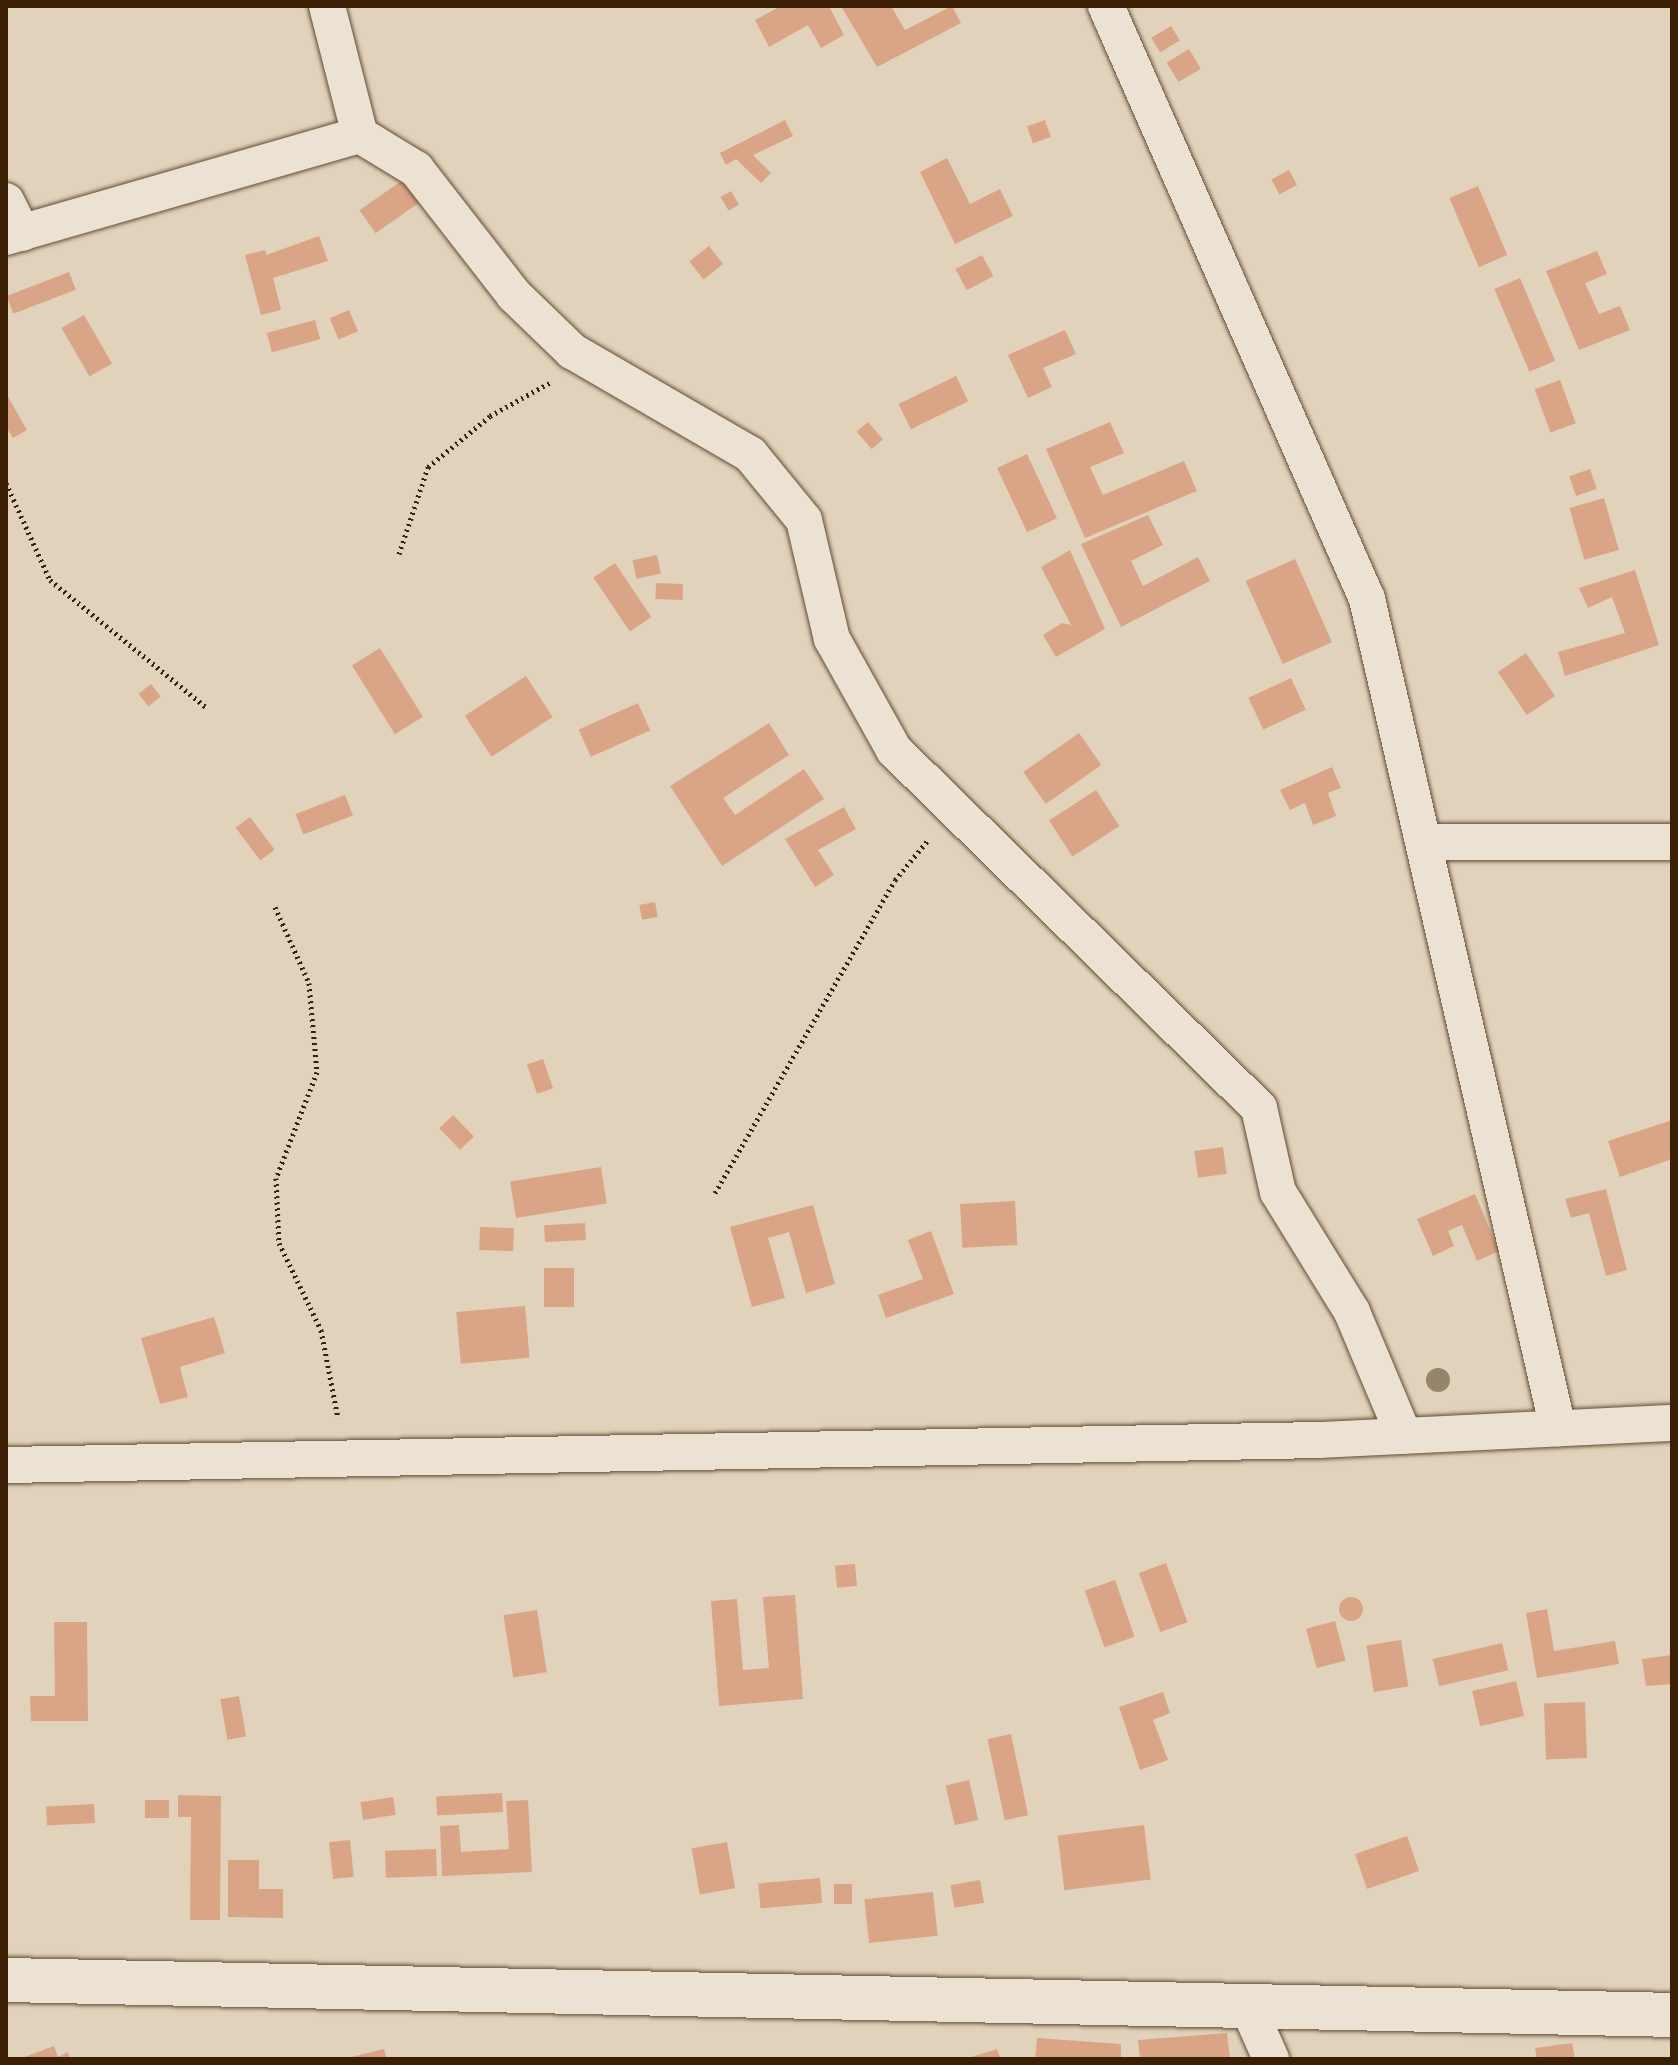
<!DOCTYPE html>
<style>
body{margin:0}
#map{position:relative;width:1678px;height:2065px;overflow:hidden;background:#e1d3bb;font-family:"IM FELL Great Primer",serif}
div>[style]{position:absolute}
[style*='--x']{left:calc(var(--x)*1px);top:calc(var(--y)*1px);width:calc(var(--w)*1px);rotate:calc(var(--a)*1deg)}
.building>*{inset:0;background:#daa587;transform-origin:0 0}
.round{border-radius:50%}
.path>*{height:5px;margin-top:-2.5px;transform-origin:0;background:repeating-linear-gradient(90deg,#3b1f04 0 2px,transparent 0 6px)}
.roads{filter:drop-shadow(0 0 2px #644c32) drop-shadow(0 0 2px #644c32)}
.street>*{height:36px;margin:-18px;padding:0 18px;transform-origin:18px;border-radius:18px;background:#ece2d3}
.secondary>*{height:44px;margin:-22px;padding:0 22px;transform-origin:22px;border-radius:22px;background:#ece2d3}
.trees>*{width:24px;height:24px;margin:-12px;border-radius:50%;background:#96856a}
span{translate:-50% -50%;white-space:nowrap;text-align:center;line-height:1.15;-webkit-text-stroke:6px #ece2d3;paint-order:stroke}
.frame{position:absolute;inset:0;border:8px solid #3b1f04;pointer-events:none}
</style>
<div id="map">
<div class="building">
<div style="clip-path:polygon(781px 6px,829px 6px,844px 35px,821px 48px,808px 25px,769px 47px,755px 20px)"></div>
<div style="clip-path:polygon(841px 6px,891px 6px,905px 30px,952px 6px,961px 23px,877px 67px)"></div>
<div style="left:1171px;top:26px;width:17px;height:23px;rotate:59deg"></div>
<div style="left:1189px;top:49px;width:23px;height:26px;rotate:59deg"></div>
<div style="clip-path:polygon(785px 120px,793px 136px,753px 155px,771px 173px,761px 183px,736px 159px,726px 165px,720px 153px)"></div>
<div style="left:1045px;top:120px;width:18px;height:19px;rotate:71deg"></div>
<div style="clip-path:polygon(947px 158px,970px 204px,1000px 189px,1013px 216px,955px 244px,920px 172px)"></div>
<div style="left:1289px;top:170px;width:17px;height:20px;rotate:62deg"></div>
<div style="left:407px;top:177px;width:28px;height:58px;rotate:55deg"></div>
<div style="left:1478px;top:186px;width:75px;height:31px;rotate:67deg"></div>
<div style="left:731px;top:191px;width:16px;height:12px;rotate:60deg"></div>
<div style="clip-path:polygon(319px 236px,328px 261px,273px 278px,281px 310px,261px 315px,245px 255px,265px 250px,266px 255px)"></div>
<div style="left:709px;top:246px;width:23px;height:25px;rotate:52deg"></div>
<div style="clip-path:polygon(1597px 251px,1607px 274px,1585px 283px,1599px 314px,1620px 306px,1630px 330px,1579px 350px,1546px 271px)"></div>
<div style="left:982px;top:255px;width:24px;height:30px;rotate:62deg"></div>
<div style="left:69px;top:272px;width:19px;height:67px;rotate:69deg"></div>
<div style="left:1520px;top:278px;width:90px;height:28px;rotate:67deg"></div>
<div style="left:349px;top:310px;width:23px;height:21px;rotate:67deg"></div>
<div style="left:84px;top:315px;width:56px;height:26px;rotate:60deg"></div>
<div style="left:315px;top:320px;width:20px;height:50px;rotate:75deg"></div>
<div style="clip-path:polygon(1065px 330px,1076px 354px,1043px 368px,1052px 387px,1028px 398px,1008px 355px)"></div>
<div style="left:956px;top:376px;width:28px;height:64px;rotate:64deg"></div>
<div style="left:1560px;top:380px;width:46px;height:27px;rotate:70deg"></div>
<div style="clip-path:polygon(6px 393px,27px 430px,13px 438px,6px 427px)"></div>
<div style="left:868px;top:422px;width:23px;height:15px;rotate:49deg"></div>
<div style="clip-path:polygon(1110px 422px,1124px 453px,1090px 467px,1103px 495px,1184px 461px,1197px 491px,1085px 538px,1046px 449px)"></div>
<div style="left:1027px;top:454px;width:71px;height:33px;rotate:65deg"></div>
<div style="left:1590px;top:469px;width:21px;height:22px;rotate:71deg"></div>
<div style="left:1604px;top:498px;width:54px;height:36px;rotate:74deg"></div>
<div style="clip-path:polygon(1148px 515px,1163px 545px,1131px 561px,1143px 586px,1198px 557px,1210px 581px,1121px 627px,1081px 544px)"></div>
<div style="clip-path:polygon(1070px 550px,1105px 629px,1056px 657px,1043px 635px,1062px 623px,1071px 625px,1041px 567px)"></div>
<div style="left:657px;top:555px;width:19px;height:25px;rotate:78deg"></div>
<div style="left:1295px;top:559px;width:91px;height:54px;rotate:66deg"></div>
<div style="left:615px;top:563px;width:65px;height:26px;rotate:56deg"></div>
<div style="clip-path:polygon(1635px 570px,1659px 645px,1565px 676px,1558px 652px,1625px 633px,1612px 597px,1588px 608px,1579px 588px)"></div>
<div style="left:656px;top:583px;width:27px;height:16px;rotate:2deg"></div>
<div style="left:380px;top:648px;width:81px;height:33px;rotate:58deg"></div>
<div style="left:1526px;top:653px;width:52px;height:34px;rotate:56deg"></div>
<div style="left:526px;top:676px;width:49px;height:73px;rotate:57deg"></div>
<div style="left:1291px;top:678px;width:35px;height:47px;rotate:65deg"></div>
<div style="left:151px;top:684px;width:16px;height:16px;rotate:52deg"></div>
<div style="left:638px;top:703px;width:30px;height:65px;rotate:66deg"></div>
<div style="clip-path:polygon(769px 723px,789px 755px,723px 798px,735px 815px,804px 769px,824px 799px,722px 866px,670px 786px)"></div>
<div style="left:1079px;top:733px;width:39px;height:68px;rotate:55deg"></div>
<div style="clip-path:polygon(1332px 767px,1341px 788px,1328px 793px,1336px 816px,1313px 825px,1305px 803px,1290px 810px,1280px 790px)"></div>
<div style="left:1096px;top:790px;width:43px;height:56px;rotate:57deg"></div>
<div style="left:345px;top:795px;width:22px;height:53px;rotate:69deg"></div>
<div style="clip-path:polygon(844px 807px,856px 829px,818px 850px,834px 875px,815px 887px,785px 839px)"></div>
<div style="left:250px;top:817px;width:41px;height:18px;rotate:53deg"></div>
<div style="left:655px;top:902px;width:15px;height:16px;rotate:79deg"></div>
<div style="left:543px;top:1059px;width:31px;height:17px;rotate:71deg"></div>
<div style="left:453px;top:1115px;width:30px;height:19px;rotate:46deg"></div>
<div style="clip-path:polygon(1672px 1120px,1672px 1159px,1620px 1177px,1608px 1141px)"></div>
<div style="left:1223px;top:1147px;width:27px;height:29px;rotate:82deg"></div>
<div style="left:601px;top:1167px;width:37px;height:92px;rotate:81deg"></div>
<div style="clip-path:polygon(1606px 1189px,1627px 1270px,1606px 1276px,1589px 1213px,1571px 1218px,1565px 1199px)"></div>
<div style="clip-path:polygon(1475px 1194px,1499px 1251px,1477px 1261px,1462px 1225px,1448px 1231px,1454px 1246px,1433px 1256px,1417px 1219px)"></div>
<div style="left:1015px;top:1201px;width:44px;height:55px;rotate:87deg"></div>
<div style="clip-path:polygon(813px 1205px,835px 1284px,806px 1293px,789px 1232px,768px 1238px,785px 1298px,752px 1307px,730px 1227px)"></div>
<div style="left:585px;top:1223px;width:17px;height:41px;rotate:87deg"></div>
<div style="left:480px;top:1227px;width:34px;height:23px;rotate:2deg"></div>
<div style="clip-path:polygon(931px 1231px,954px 1294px,886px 1318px,878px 1295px,923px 1279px,908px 1240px)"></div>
<div style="left:544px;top:1268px;width:30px;height:39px"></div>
<div style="left:525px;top:1306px;width:52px;height:69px;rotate:85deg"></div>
<div style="clip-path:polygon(214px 1317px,225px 1353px,180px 1367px,188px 1397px,160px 1404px,141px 1338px)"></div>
<div style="left:1166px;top:1563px;width:63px;height:29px;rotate:70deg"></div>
<div style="left:855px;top:1564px;width:22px;height:20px;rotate:85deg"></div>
<div style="left:1115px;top:1580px;width:60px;height:32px;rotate:71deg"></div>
<div style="clip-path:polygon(795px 1595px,803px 1699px,719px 1706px,711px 1601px,737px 1599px,743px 1670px,769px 1668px,763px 1597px)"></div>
<div class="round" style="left:1339px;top:1597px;width:24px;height:24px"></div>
<div style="clip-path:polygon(1547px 1609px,1554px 1651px,1615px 1641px,1619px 1664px,1537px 1678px,1526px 1613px)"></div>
<div style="left:537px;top:1610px;width:63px;height:34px;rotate:81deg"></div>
<div style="left:1335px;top:1621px;width:41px;height:30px;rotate:75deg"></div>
<div style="clip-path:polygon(54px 1622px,87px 1622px,88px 1721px,31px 1721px,30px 1696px,55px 1696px)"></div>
<div style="left:1401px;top:1640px;width:47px;height:35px;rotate:81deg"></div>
<div style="left:1502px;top:1643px;width:28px;height:71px;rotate:77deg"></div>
<div style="clip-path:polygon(1672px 1655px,1672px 1684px,1646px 1686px,1642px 1659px)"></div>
<div style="left:1516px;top:1681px;width:36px;height:45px;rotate:77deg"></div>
<div style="clip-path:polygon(1163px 1692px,1170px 1713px,1153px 1720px,1168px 1760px,1140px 1770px,1119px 1707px)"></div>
<div style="left:239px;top:1696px;width:41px;height:19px;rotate:80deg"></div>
<div style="left:1585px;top:1702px;width:56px;height:41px;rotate:88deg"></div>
<div style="left:1011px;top:1734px;width:83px;height:24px;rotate:78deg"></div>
<div style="left:969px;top:1780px;width:41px;height:24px;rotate:77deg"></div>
<div style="left:502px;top:1793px;width:19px;height:66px;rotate:87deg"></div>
<div style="clip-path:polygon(178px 1795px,221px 1796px,220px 1920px,190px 1920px,191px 1817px,178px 1817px)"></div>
<div style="left:393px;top:1797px;width:18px;height:33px;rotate:81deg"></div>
<div style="left:145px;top:1800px;width:24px;height:18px"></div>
<div style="clip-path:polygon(528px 1800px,532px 1872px,442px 1876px,440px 1826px,459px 1825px,461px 1852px,509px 1849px,506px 1801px)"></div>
<div style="left:94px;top:1804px;width:19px;height:48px;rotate:87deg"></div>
<div style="left:1144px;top:1825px;width:55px;height:87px;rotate:83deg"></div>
<div style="left:1407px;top:1836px;width:37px;height:55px;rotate:71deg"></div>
<div style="left:350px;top:1840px;width:37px;height:21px;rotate:84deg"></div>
<div style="left:727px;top:1842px;width:47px;height:36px;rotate:80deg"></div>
<div style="left:436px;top:1849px;width:27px;height:51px;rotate:88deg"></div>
<div style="clip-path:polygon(228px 1860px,259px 1860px,259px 1889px,283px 1889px,283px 1918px,228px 1917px)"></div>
<div style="left:820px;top:1878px;width:25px;height:62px;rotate:85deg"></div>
<div style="left:980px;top:1880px;width:23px;height:30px;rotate:80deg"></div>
<div style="left:834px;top:1884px;width:18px;height:20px"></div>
<div style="left:933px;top:1892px;width:44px;height:69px;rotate:84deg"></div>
<div style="clip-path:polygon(1227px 2033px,1230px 2059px,1140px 2059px,1138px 2040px)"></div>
<div style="clip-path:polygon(1037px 2038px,1121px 2044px,1121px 2059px,1035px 2059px)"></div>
<div style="clip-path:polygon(1572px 2043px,1575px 2059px,1537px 2059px,1535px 2048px)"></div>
<div style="clip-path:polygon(54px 2046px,58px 2057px,68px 2052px,70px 2059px,19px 2059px)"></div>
<div style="clip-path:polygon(384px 2049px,387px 2059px,347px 2059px,347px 2058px)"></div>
<div style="clip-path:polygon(997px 2049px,1001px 2059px,968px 2059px,968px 2058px)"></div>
</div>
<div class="path">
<div style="--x:6;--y:483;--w:107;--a:65.6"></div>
<div style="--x:50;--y:580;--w:203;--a:39.2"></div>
<div style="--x:399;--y:554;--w:92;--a:-71.6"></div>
<div style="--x:428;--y:467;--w:80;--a:-39.4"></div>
<div style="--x:490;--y:416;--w:68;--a:-29.2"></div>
<div style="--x:275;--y:907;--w:83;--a:65.9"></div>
<div style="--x:309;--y:983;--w:89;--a:84.9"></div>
<div style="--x:317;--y:1072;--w:114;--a:111.1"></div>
<div style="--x:276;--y:1178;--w:65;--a:87.4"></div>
<div style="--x:279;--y:1243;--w:97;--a:64.2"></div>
<div style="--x:321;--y:1330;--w:90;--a:79.1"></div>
<div style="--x:715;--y:1193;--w:361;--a:-60.1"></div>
<div style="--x:895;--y:880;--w:53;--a:-50.3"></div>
</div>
<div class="roads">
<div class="street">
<div style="--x:327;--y:6;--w:133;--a:75.7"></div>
<div style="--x:360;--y:135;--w:66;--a:31.3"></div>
<div style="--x:416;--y:169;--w:160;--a:52.1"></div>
<div style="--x:514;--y:295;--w:81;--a:44"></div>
<div style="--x:572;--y:351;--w:206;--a:30.1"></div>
<div style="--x:750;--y:454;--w:85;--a:50.7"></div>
<div style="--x:804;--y:520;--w:122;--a:76.8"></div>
<div style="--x:832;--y:639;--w:127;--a:60.8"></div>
<div style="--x:894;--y:750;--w:511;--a:44.45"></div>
<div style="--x:1259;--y:1108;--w:86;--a:77.3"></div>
<div style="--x:1278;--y:1192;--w:141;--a:58.3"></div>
<div style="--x:1352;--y:1312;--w:134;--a:67.2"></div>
<div style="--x:1106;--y:6;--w:648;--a:66.24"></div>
<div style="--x:1367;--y:599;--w:851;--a:77.03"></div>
<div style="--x:6;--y:201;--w:36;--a:63"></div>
<div style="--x:6;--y:237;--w:368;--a:-16.1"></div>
<div style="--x:1425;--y:842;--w:247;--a:0"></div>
<div style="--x:6;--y:1465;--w:1314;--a:-1.09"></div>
<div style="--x:1320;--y:1440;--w:352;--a:-2.8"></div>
<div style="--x:1248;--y:2007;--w:57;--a:66.1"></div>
</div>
<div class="secondary">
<div style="--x:6;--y:1980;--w:1666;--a:1.2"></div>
</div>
</div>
<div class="trees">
<div style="left:1438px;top:1380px"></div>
</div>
<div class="frame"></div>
</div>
